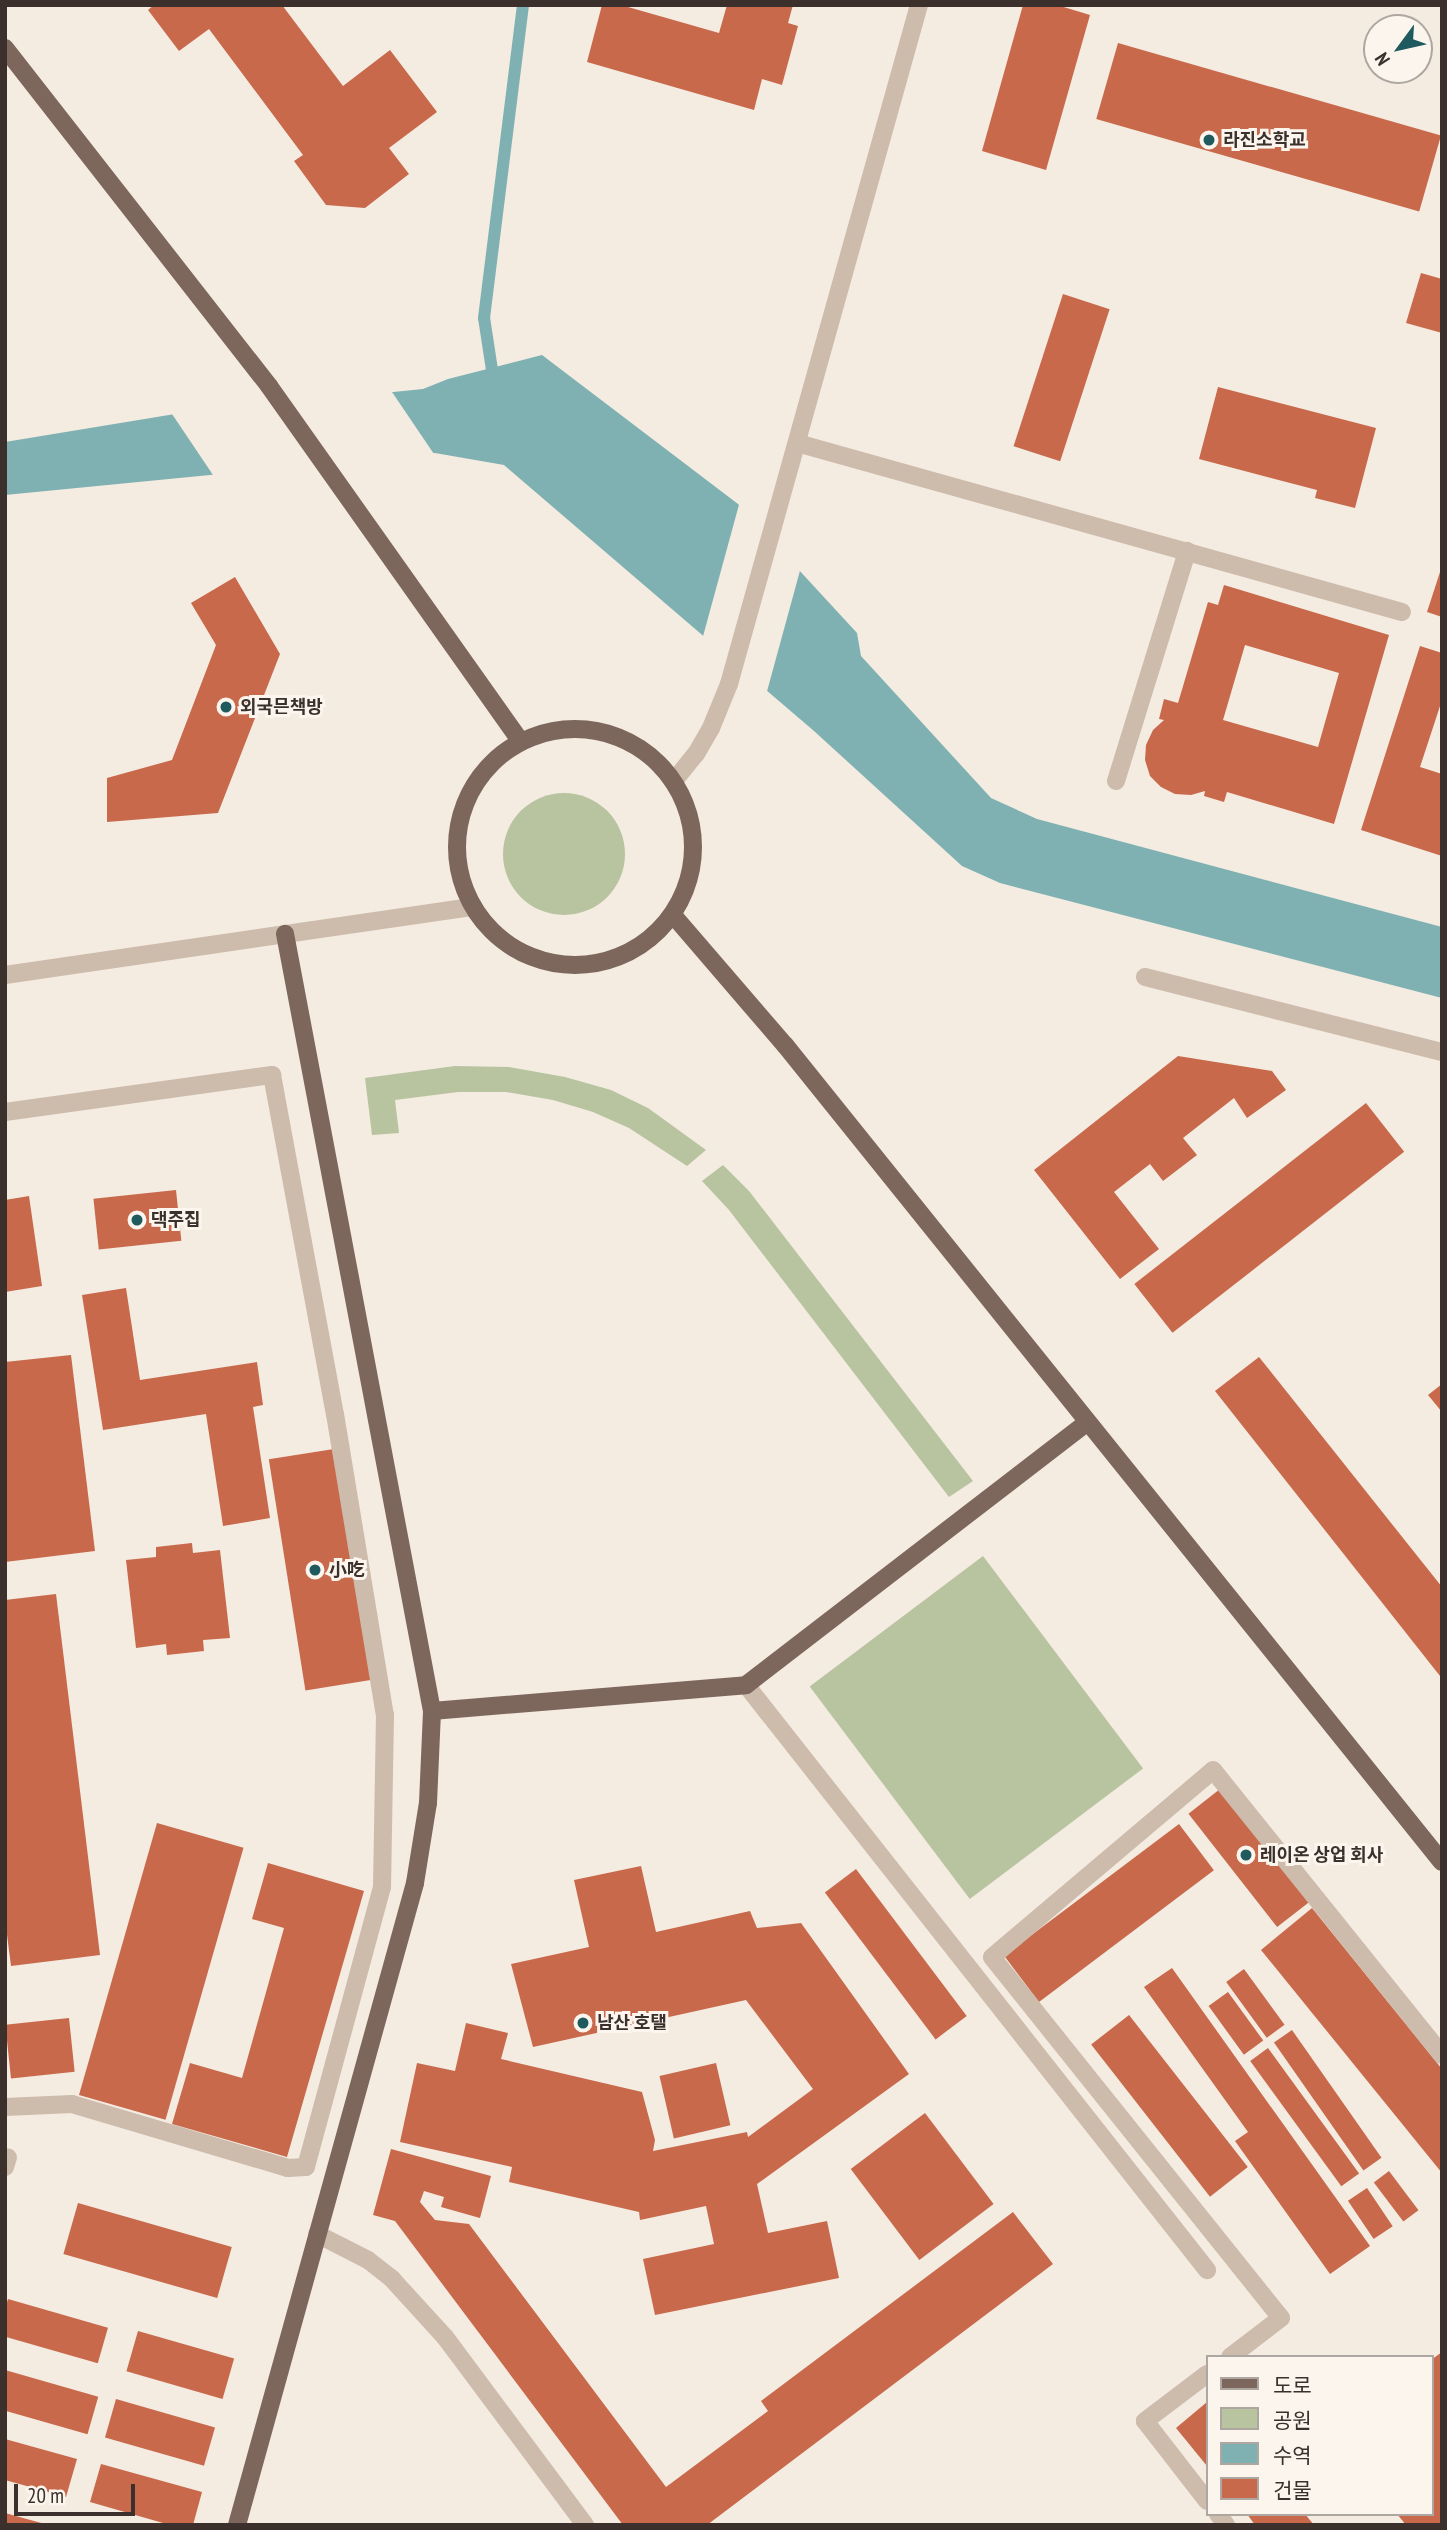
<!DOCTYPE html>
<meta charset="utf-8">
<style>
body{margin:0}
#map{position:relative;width:1447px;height:2530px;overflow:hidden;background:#f4ebe1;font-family:"PT Sans Narrow","Noto Sans KR",sans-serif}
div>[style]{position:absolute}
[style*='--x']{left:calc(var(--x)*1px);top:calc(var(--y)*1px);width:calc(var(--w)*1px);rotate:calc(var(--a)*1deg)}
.green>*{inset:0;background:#b8c4a0;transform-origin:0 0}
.round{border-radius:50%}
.water>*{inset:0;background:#7fb0b2}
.pier>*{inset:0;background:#f4ebe1}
.stream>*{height:12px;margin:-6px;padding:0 6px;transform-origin:6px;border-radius:6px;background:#7fb0b2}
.building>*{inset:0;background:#c8694b;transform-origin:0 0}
.minor>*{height:18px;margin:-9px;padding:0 9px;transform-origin:9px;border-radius:9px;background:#cdbbac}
.major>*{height:18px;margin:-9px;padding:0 9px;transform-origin:9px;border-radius:9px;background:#7d675c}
.major>.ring{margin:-9px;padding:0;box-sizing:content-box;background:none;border:18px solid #7d675c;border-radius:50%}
.dots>*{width:19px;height:19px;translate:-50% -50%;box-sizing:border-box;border:4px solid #fbf5ee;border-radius:50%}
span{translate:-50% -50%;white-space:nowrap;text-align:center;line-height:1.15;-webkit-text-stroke:6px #fbf5ee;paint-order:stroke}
.poi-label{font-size:18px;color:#3b302b;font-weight:700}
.left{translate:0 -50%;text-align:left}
.frame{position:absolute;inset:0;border:7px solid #3b302b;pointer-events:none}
.legend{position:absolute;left:1206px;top:2355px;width:228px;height:161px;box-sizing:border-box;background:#fbf5ee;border:2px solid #aea6a0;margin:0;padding:9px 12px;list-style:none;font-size:21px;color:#3b302b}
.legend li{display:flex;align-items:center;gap:14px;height:35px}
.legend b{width:35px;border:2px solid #aea6a0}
.north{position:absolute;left:1363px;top:14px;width:70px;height:70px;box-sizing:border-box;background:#fbf5ee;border:2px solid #aea6a0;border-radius:50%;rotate:237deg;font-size:19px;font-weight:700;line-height:28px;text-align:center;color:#3b302b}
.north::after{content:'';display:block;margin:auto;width:24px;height:32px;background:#1f5a5e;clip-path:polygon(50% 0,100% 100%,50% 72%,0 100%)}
.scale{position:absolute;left:14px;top:2484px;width:121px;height:32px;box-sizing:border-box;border:4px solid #3b302b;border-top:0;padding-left:9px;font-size:21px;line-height:24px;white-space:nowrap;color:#3b302b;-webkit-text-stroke:5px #fbf5ee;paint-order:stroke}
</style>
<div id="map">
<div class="green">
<div class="round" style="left:503px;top:793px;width:122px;height:122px"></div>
<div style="clip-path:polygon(455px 1066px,509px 1067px,565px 1077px,611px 1090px,648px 1108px,706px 1150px,687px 1166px,629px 1128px,593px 1112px,553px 1100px,506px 1092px,458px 1092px,395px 1100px,399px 1133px,372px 1135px,365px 1078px)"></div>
<div style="clip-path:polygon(723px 1165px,749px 1191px,973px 1481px,949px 1497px,729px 1210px,702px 1181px)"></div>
<div style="left:983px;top:1556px;width:266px;height:217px;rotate:53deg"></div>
</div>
<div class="water">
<div style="clip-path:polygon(542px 355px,738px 504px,857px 633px,861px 656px,991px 798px,1037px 819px,1442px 927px,1442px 998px,1000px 883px,962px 866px,814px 731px,504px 465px,435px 453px,5px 495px,5px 442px,175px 414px,423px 389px,448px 379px)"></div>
</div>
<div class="pier">
<div style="clip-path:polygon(390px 389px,436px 457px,215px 478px,170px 411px)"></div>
<div style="clip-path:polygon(740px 501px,801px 567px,766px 695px,702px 640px)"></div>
</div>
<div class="stream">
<div style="--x:494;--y:383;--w:66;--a:-98.7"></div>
<div style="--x:484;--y:318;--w:315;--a:-82.9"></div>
</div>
<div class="building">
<div style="clip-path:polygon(154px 5px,282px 5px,343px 86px,390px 50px,437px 112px,389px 148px,409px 174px,365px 208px,326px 205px,294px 161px,303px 155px,209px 29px,179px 51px,148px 10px)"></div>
<div style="clip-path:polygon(602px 5px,621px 5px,719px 33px,727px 5px,793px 5px,788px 23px,798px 26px,782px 85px,762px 79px,754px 110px,587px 62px)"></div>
<div style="clip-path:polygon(1023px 5px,1057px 5px,1090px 15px,1046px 170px,982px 151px)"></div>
<div style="left:1118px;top:43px;width:336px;height:79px;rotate:16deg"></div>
<div style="clip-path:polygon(1421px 273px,1442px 279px,1442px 333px,1406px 323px)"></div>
<div style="left:1063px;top:294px;width:49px;height:160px;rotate:18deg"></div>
<div style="clip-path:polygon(1218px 387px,1376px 428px,1355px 508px,1315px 498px,1317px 490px,1199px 459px)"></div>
<div style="clip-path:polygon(1441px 569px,1442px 569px,1442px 617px,1427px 612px)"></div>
<div style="clip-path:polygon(235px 577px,280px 654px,218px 813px,107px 822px,107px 778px,172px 760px,216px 645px,191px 603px)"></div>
<div style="clip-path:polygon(evenodd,1224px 585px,1389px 635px,1334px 824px,1227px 792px,1224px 802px,1204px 796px,1205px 791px,1191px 795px,1175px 794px,1161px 787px,1150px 776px,1145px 760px,1146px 745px,1153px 730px,1164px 720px,1159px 719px,1164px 699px,1178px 703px,1208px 602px,1218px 605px,1224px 585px,1245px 645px,1339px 673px,1318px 747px,1223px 720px,1245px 645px)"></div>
<div style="clip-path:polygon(1420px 646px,1442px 653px,1442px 700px,1420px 767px,1442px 774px,1442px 856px,1361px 830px)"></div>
<div style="clip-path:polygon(1178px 1056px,1272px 1071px,1286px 1090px,1247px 1118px,1234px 1098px,1183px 1138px,1197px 1155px,1163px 1181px,1150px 1164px,1114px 1192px,1159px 1249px,1120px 1279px,1034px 1170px)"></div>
<div style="left:1366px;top:1103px;width:62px;height:294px;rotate:52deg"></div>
<div style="left:176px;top:1190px;width:51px;height:83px;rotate:84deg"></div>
<div style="clip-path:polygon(29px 1196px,42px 1286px,5px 1292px,5px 1200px)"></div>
<div style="clip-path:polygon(126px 1288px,140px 1380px,257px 1362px,263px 1405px,253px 1407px,270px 1518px,223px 1526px,206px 1414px,103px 1430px,82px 1295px)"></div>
<div style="clip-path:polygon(71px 1355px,95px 1551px,5px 1562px,5px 1362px)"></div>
<div style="clip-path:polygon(1259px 1357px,1442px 1587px,1440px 1676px,1215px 1391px)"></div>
<div style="clip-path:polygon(1442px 1384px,1442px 1412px,1428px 1395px)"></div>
<div style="left:334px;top:1449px;width:234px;height:66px;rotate:81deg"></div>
<div style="clip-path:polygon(192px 1543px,193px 1553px,220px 1550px,230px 1638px,203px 1640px,204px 1651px,167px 1655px,166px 1644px,136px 1648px,126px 1560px,156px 1557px,156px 1547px)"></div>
<div style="clip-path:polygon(56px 1594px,100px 1955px,11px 1966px,5px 1919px,5px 1600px)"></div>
<div style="left:1220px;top:1789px;width:144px;height:40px;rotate:52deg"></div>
<div style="left:157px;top:1823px;width:90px;height:283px;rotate:16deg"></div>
<div style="left:1179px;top:1824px;width:58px;height:219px;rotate:53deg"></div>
<div style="clip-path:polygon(268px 1863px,364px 1891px,287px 2157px,172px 2124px,190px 2063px,242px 2078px,284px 1928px,252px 1919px)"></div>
<div style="clip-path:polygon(641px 1866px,656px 1932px,750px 1911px,757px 1928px,801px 1923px,909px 2074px,757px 2184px,768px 2233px,827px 2221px,839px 2278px,655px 2315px,643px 2259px,714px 2244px,706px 2206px,640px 2220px,639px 2212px,509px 2182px,512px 2167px,400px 2142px,417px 2063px,455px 2071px,466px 2023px,508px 2033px,501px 2059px,642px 2092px,655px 2140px,653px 2151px,747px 2132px,748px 2137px,813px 2089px,746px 2000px,533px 2047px,511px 1964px,589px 1947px,574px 1880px)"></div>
<div style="left:856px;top:1869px;width:184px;height:39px;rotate:53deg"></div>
<div style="clip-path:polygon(1312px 1908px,1442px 2069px,1442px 2173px,1261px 1950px)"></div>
<div style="clip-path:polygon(1172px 1968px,1370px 2246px,1330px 2274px,1235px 2141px,1248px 2132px,1144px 1987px)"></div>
<div style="left:1244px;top:1969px;width:69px;height:22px;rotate:54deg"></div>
<div style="left:1228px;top:1992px;width:60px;height:24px;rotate:54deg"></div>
<div style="left:1129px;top:2015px;width:193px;height:48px;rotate:52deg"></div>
<div style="left:69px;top:2018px;width:54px;height:64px;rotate:84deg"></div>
<div style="left:1292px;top:2030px;width:156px;height:22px;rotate:55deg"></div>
<div style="left:1268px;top:2048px;width:155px;height:22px;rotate:54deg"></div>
<div style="left:716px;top:2063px;width:64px;height:58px;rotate:77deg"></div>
<div style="left:925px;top:2113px;width:114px;height:93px;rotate:53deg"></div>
<div style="clip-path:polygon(391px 2149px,491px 2176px,480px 2218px,441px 2207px,444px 2197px,424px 2191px,420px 2202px,435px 2220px,469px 2224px,666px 2487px,768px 2411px,761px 2401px,1013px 2212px,1053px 2264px,707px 2525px,623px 2525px,395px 2221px,373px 2215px)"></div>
<div style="left:1389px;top:2171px;width:49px;height:19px;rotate:53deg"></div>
<div style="left:1367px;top:2188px;width:46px;height:23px;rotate:56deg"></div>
<div style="left:78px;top:2203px;width:160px;height:53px;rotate:16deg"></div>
<div style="left:8px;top:2299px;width:104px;height:37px;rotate:16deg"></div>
<div style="left:138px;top:2331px;width:100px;height:42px;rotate:16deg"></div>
<div style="clip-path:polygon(1442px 2352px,1442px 2525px,1406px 2525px,1397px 2514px,1431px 2514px,1431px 2360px)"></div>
<div style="left:5px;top:2370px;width:97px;height:39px;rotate:16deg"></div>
<div style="left:116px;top:2399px;width:103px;height:40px;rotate:16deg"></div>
<div style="clip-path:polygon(1207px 2402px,1207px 2466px,1176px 2428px)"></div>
<div style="clip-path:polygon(5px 2439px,77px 2459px,66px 2497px,5px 2480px)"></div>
<div style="clip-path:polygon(101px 2464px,202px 2492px,193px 2525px,170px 2525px,90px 2502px)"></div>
<div style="clip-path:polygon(5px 2513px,45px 2524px,45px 2525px,5px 2525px)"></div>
<div style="clip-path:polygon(1247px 2514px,1305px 2514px,1314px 2525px,1255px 2525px)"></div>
</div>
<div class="minor">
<div style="--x:797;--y:443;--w:628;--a:15.61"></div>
<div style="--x:1116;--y:781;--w:241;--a:-72.8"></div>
<div style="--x:673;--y:782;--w:36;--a:-51"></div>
<div style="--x:696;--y:754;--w:30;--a:-60"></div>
<div style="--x:711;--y:728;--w:48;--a:-67.8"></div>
<div style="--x:729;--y:684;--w:705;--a:-74.37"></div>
<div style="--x:5;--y:975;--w:473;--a:-8.3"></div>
<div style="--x:1145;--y:977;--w:306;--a:14.2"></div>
<div style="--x:5;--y:1112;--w:270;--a:-7.9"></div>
<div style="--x:272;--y:1075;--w:345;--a:79.5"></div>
<div style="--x:335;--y:1414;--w:305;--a:80.6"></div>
<div style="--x:385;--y:1715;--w:172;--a:91"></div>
<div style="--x:382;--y:1887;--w:290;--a:105.2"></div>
<div style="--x:306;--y:2167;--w:18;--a:177"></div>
<div style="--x:288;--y:2168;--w:225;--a:-163.5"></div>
<div style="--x:72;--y:2104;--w:67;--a:177.4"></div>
<div style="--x:746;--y:1685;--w:745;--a:51.76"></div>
<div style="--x:5;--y:2167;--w:10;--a:-73"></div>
<div style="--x:317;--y:2234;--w:57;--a:27"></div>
<div style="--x:368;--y:2260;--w:31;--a:38"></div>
<div style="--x:392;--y:2279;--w:79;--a:47.6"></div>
<div style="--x:445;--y:2337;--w:234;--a:53.3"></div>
<div style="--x:1230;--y:2357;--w:64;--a:-37.4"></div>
<div style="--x:1281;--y:2318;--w:462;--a:-128.7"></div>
<div style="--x:992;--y:1957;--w:289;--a:-40.2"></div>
<div style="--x:1213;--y:1770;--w:366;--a:51.2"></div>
<div style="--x:1207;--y:2374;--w:78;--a:142.8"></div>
<div style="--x:1145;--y:2421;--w:101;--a:52.2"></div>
<div style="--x:1218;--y:2514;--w:14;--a:54"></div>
</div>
<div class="major">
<div style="--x:5;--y:48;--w:429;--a:52"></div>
<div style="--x:269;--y:386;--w:435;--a:54.7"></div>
<div class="ring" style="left:457px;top:729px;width:218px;height:218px"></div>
<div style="--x:673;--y:915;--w:172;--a:49.3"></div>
<div style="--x:785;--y:1045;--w:1048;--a:51.2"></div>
<div style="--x:432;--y:1711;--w:315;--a:-4.7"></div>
<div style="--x:746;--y:1685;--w:431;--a:-37.6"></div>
<div style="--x:237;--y:2525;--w:666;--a:-74.5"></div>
<div style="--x:415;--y:1883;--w:81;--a:-80.8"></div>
<div style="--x:428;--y:1803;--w:92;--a:-87.5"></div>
<div style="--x:432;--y:1711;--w:791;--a:-100.71"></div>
</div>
<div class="dots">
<div style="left:1209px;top:140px;background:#1f5a5e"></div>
<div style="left:226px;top:707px;background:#1f5a5e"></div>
<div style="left:137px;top:1220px;background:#1f5a5e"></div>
<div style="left:315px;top:1570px;background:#1f5a5e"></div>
<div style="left:1246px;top:1855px;background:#1f5a5e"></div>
<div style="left:583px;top:2023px;background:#1f5a5e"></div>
</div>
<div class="poi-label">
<span class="left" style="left:1223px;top:140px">라진소학교</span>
<span class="left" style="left:240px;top:707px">외국믄책방</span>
<span class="left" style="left:151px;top:1220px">댁주집</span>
<span class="left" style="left:329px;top:1570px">小吃</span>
<span class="left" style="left:1260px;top:1855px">레이온 상업 회사</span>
<span class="left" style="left:597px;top:2023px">남산 호탤</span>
</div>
<div class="frame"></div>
<ul class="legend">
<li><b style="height:9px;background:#7d675c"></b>도로</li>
<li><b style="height:19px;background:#b8c4a0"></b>공원</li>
<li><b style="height:19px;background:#7fb0b2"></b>수역</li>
<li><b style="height:19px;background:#c8694b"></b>건물</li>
</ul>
<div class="north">N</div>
<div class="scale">20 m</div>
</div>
